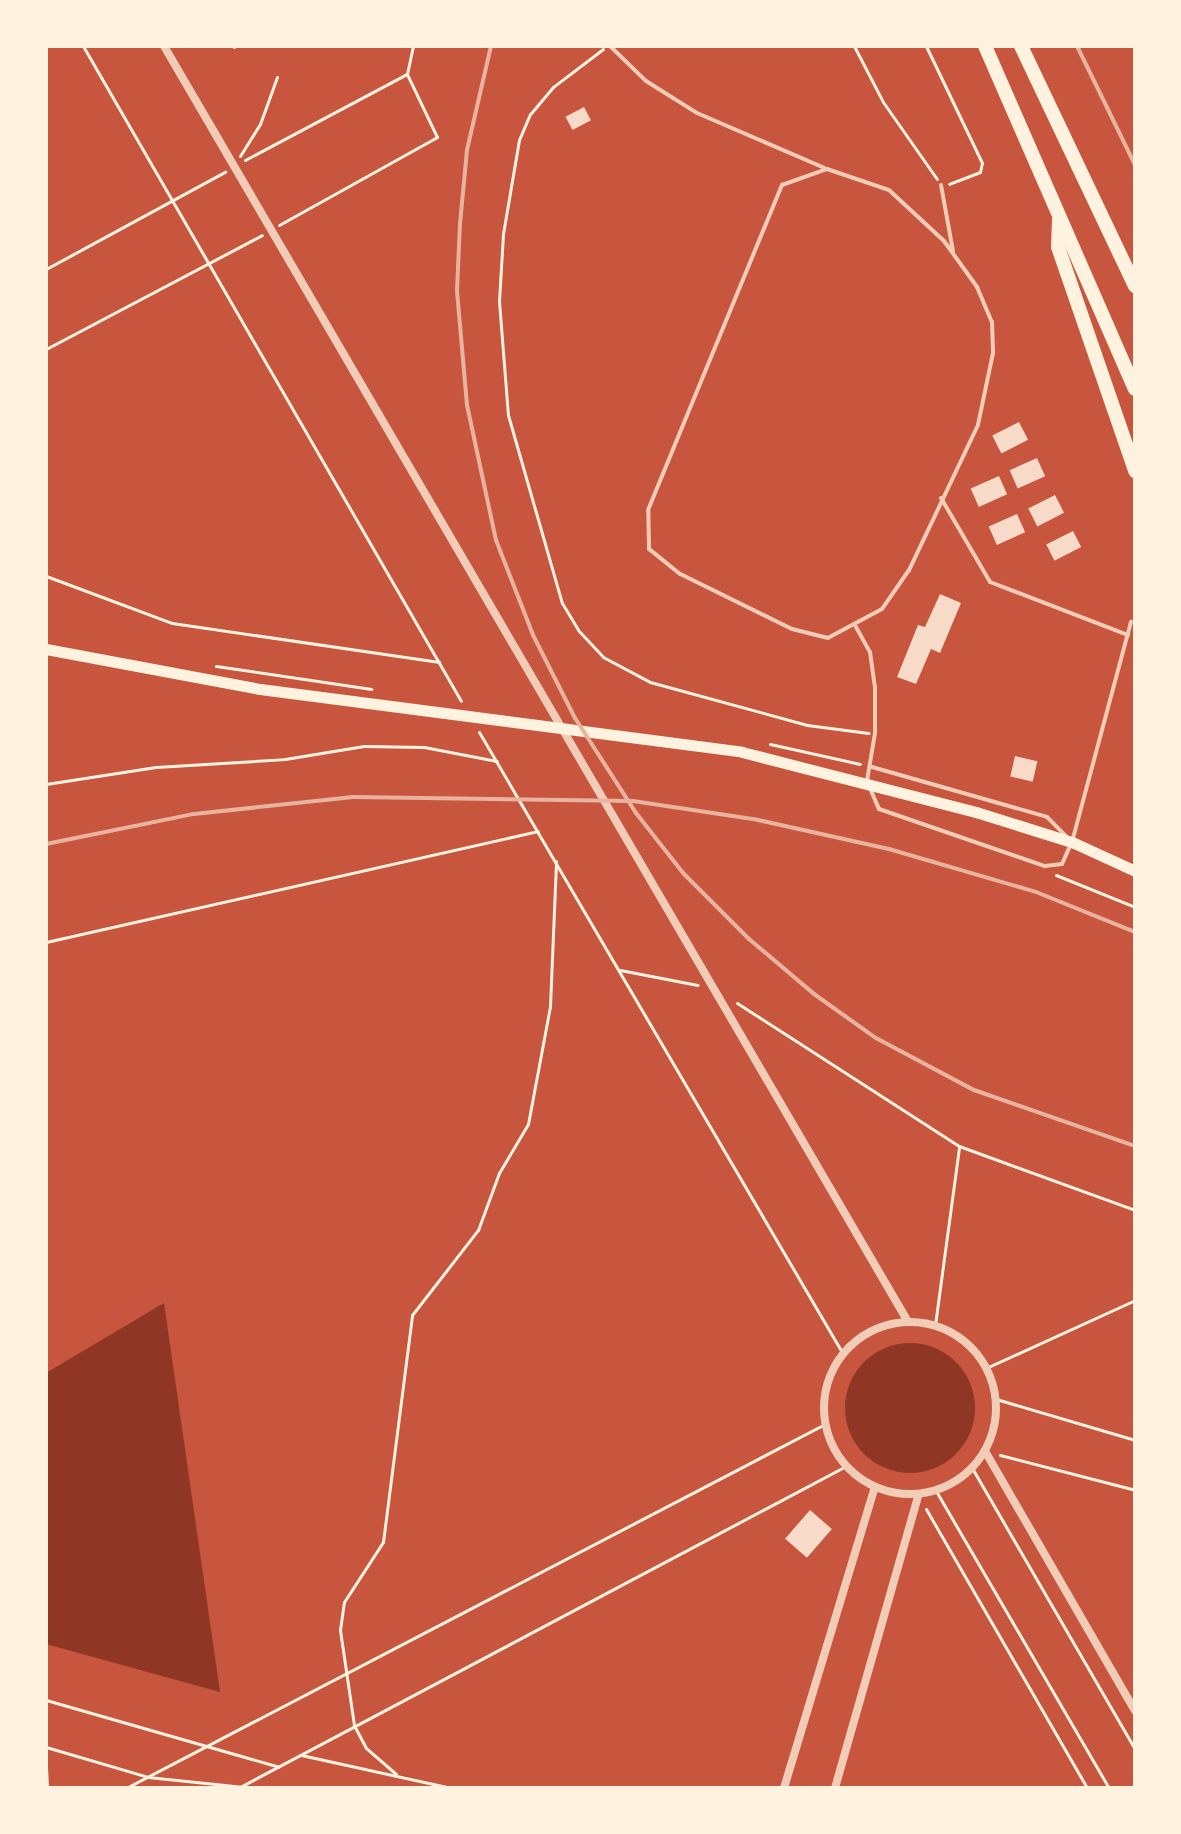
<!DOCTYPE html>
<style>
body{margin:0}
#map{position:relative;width:1181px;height:1834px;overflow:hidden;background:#c8553d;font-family:"Public Sans",sans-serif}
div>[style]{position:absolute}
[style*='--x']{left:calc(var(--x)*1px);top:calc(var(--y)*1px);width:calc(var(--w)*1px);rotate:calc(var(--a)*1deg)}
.water>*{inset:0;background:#8f3625}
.round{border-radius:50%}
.building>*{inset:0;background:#f7dbc8;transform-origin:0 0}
.path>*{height:3px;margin:-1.5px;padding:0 1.5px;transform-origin:1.5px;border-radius:1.5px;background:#fff3e0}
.service>*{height:4px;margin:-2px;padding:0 2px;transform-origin:2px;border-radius:2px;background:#f1ccb7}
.minor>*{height:8px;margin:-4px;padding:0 4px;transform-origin:4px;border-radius:4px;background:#f1ccb7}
.minor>.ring{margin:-4px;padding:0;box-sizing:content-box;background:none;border:8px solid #f1ccb7;border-radius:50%}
.secondary>*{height:11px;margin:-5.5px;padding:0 5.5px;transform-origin:5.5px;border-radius:5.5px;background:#fff3e0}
.motorway>*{height:14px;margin:-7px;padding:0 7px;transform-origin:7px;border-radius:7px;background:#fff3e0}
.rail>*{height:4px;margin:-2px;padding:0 2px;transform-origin:2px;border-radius:2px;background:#e9b49f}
span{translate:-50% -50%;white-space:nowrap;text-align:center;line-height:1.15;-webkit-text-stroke:6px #fff3e0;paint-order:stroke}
.frame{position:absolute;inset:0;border:48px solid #fff3e0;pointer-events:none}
</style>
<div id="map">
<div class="water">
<div style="clip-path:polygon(164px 1303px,220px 1692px,46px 1644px,46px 1373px)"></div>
<div class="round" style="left:845px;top:1343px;width:130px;height:130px"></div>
</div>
<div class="building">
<div style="left:584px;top:107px;width:15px;height:21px;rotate:62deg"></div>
<div style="left:1019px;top:422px;width:20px;height:30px;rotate:63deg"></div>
<div style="left:1037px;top:458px;width:20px;height:30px;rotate:66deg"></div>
<div style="left:999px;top:476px;width:20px;height:31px;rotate:66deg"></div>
<div style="left:1055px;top:495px;width:20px;height:30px;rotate:63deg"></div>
<div style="left:1017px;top:514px;width:20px;height:31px;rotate:66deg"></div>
<div style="left:1073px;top:531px;width:18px;height:30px;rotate:63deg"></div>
<div style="clip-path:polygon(940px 594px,961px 603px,940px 653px,931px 649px,916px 684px,897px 677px,918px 625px,925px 627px)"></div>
<div style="left:1015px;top:756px;width:23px;height:21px;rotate:13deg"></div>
<div style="left:810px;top:1510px;width:29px;height:38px;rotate:41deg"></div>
</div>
<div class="path">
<div style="--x:83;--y:46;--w:756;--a:60.01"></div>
<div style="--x:234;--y:46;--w:1;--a:90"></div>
<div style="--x:854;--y:46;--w:63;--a:62.6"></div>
<div style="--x:883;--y:102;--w:94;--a:55"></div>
<div style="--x:926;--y:46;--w:130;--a:64.4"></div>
<div style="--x:982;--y:163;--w:9;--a:103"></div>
<div style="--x:980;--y:172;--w:33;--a:159"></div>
<div style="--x:603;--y:49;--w:63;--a:142.8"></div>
<div style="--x:553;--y:87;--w:35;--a:130"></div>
<div style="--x:530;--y:114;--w:28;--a:113"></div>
<div style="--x:519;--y:140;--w:95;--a:99.7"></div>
<div style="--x:503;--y:234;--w:67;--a:93.4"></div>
<div style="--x:499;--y:301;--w:114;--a:85.5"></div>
<div style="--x:508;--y:415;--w:196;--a:74"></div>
<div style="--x:562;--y:603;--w:31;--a:59"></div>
<div style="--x:578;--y:630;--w:37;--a:47"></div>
<div style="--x:603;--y:657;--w:53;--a:28"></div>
<div style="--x:650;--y:682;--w:163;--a:15.3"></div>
<div style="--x:807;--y:725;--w:62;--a:7.5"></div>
<div style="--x:240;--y:156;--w:38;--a:-58"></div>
<div style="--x:260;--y:124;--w:50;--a:-70.1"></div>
<div style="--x:245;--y:160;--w:183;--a:-28"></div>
<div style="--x:407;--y:74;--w:29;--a:-78"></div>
<div style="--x:279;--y:225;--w:181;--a:-29.1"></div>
<div style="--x:437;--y:137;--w:70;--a:-115.5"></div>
<div style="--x:46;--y:269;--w:204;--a:-28.5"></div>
<div style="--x:46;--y:349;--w:244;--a:-27.8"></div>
<div style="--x:46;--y:576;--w:134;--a:20.5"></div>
<div style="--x:172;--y:623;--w:270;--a:8.3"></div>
<div style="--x:216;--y:666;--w:157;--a:8.4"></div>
<div style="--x:479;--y:732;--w:721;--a:59.66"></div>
<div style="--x:770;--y:744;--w:92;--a:12.5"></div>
<div style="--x:46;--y:784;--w:111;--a:-8.8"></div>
<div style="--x:156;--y:767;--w:129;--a:-3.5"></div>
<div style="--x:285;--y:759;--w:80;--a:-9.3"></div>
<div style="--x:364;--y:746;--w:60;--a:1"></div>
<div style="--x:424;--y:747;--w:74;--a:10.9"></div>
<div style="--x:1056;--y:875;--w:85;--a:22.1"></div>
<div style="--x:46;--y:942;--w:504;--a:-12.71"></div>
<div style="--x:620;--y:970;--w:79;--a:10.9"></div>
<div style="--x:737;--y:1003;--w:264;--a:32.8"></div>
<div style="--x:959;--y:1146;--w:187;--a:20"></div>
<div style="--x:935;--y:1325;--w:180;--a:-82.3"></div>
<div style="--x:986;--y:1368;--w:164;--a:-24.5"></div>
<div style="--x:996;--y:1399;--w:145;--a:16.4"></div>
<div style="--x:1000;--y:1455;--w:139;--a:14.5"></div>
<div style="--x:972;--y:1468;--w:325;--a:59.9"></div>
<div style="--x:936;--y:1491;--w:344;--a:59.8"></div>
<div style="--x:926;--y:1509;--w:322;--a:60"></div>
<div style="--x:46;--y:1700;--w:242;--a:16"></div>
<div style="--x:46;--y:1747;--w:106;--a:16.4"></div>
<div style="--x:148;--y:1777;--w:106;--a:6"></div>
<div style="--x:301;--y:1755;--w:154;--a:12.4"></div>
<div style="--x:46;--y:1767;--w:21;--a:87"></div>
<div style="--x:396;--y:1774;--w:40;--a:-139"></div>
<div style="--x:366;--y:1748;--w:26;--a:-118"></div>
<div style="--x:354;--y:1725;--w:96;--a:-98.4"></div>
<div style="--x:340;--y:1630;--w:28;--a:-82"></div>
<div style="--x:344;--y:1602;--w:72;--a:-57"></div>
<div style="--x:383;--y:1542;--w:229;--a:-82.7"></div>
<div style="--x:412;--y:1315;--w:108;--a:-52.2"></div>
<div style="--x:478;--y:1230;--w:61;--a:-69.8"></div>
<div style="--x:499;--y:1173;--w:57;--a:-59.4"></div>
<div style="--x:528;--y:1124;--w:120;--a:-79.4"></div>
<div style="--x:550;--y:1006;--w:145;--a:-87.6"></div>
<div style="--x:126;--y:1788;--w:788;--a:-27.51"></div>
<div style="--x:238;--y:1788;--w:688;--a:-27.91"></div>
</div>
<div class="service">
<div style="--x:610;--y:46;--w:50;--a:44.2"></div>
<div style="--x:646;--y:81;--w:60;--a:32.1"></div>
<div style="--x:697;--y:113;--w:139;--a:23.3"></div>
<div style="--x:827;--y:169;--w:65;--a:18.7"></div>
<div style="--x:889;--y:190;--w:75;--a:42.8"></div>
<div style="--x:944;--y:241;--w:57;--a:54.3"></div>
<div style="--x:977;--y:287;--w:38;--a:67"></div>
<div style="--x:992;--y:322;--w:31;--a:88"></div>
<div style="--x:993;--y:353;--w:74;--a:101.8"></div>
<div style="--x:978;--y:425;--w:161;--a:115.4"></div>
<div style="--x:909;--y:570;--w:47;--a:124.7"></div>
<div style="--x:882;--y:609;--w:61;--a:151.8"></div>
<div style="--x:828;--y:638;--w:37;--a:-166"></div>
<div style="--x:792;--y:629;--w:125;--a:-153.8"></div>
<div style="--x:680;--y:574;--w:40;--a:-141"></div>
<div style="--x:649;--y:549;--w:39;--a:-91"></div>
<div style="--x:648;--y:510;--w:352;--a:-67.6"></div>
<div style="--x:782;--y:185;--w:48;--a:-19.6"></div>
<div style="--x:941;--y:185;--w:67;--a:79.7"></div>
<div style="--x:941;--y:498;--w:97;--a:59.7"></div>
<div style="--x:990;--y:582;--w:148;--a:21"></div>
<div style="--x:856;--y:627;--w:29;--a:61"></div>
<div style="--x:870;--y:652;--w:35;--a:82"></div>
<div style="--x:875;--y:687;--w:46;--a:90"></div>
<div style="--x:875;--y:733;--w:49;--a:99.5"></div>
<div style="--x:867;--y:781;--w:30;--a:67"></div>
<div style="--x:879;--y:809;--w:176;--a:19"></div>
<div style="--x:1045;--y:866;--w:17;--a:-7"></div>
<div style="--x:1062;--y:864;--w:24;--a:-66"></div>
<div style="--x:1072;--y:842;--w:228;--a:-75"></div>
<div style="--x:872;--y:767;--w:182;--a:15.9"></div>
<div style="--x:1047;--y:817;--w:27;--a:45"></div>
</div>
<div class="minor">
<div style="--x:164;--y:46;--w:1477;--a:59.75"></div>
<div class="ring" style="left:824px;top:1322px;width:164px;height:164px"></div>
<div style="--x:985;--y:1451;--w:300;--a:60"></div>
<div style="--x:784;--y:1788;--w:314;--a:-73.2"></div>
<div style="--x:835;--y:1788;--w:304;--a:-74.1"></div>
</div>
<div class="secondary">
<div style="--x:46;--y:649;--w:218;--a:10.6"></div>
<div style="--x:260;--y:689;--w:486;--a:7.4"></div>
<div style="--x:742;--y:752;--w:242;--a:14.4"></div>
<div style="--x:976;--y:812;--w:101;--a:17.4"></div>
<div style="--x:1072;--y:842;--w:69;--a:24.7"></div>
</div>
<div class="motorway">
<div style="--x:985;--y:46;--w:374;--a:66.4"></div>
<div style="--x:1021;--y:46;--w:266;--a:64.6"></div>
<div style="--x:1059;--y:219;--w:28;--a:92"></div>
<div style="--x:1058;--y:247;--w:237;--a:71"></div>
</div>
<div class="rail">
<div style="--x:491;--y:46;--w:107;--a:103"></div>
<div style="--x:467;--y:150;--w:74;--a:95.4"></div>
<div style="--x:460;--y:224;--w:67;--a:92.6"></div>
<div style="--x:457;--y:291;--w:114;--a:85"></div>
<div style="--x:467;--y:405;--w:138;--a:77.9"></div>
<div style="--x:496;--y:540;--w:102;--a:68.7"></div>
<div style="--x:533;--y:635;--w:93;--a:63.2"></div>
<div style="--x:575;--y:718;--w:113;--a:57.3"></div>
<div style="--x:636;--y:813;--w:76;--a:51.9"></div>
<div style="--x:683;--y:873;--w:93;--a:45"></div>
<div style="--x:749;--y:939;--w:85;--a:40.2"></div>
<div style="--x:814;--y:994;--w:76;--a:35.4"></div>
<div style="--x:876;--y:1038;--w:111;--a:28"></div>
<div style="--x:974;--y:1090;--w:170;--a:19.2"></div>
<div style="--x:1077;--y:46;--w:132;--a:64"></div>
<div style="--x:46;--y:844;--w:151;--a:-11.5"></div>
<div style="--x:194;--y:814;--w:160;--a:-6.1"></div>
<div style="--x:353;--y:797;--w:280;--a:0.8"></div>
<div style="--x:633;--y:801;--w:126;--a:8.6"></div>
<div style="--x:758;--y:820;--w:134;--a:12.5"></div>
<div style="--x:889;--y:849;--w:153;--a:16.3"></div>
<div style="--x:1036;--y:892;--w:107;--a:22"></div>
</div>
<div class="frame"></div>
</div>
